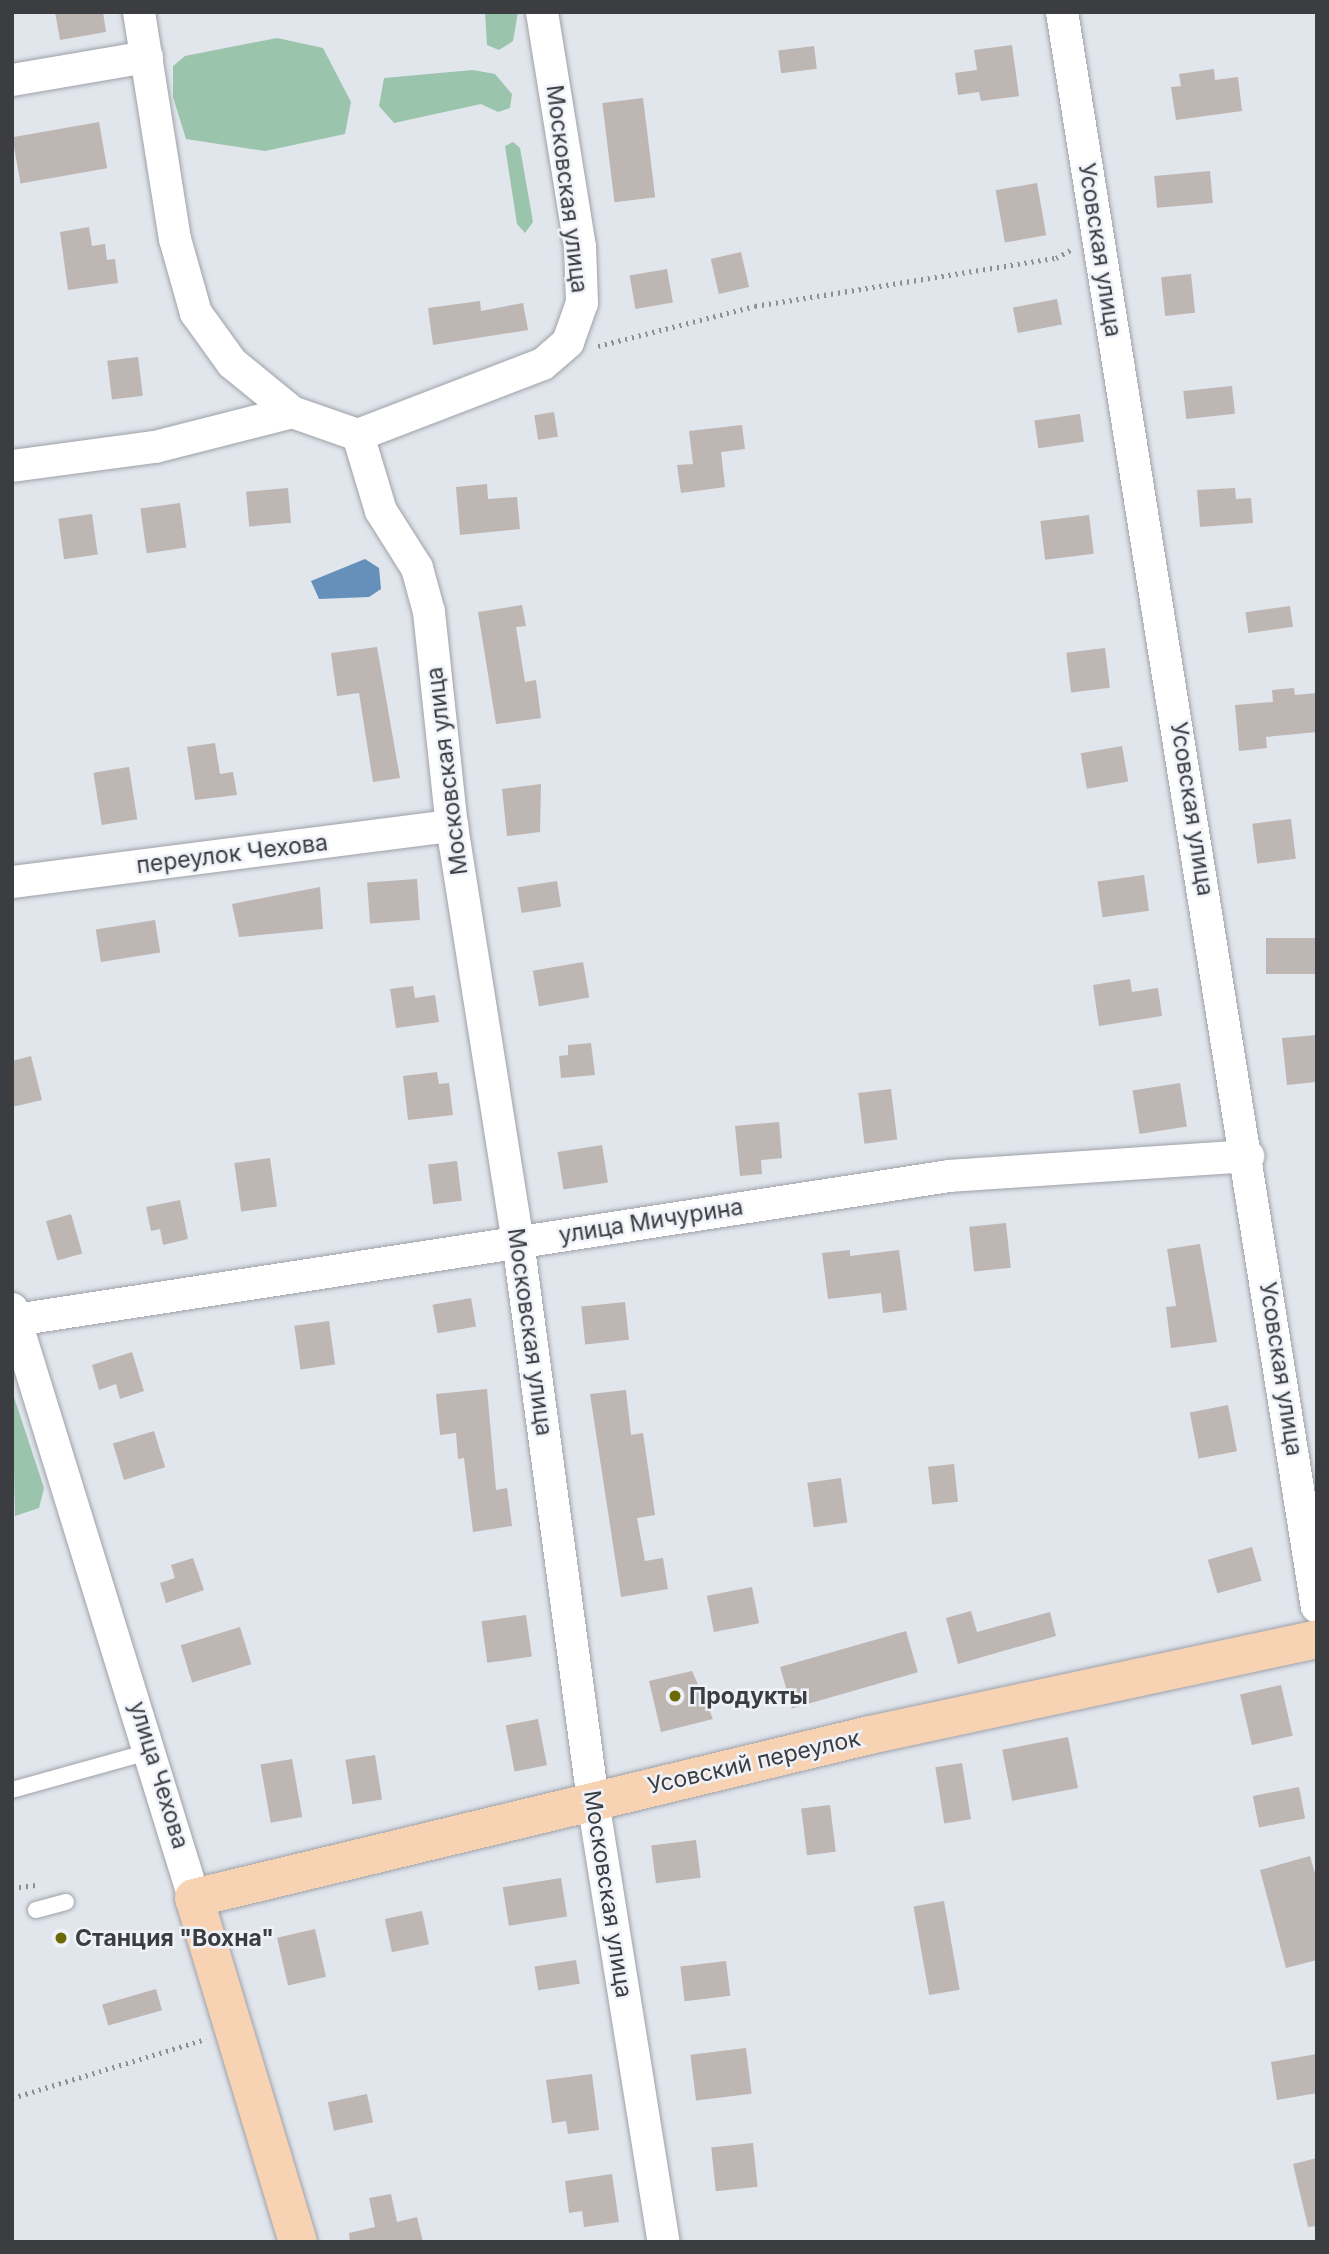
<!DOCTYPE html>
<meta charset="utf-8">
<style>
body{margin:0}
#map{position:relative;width:1329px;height:2254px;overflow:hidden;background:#e1e5ec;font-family:Inter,sans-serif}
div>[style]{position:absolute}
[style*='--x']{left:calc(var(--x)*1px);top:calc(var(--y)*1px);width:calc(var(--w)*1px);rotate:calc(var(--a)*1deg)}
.green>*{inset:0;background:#9bc4ad}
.water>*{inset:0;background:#6490b9}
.building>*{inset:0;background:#beb6b3;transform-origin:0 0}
.path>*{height:4.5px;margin-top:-2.25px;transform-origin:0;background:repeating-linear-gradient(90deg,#8c8f94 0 2px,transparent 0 7px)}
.roads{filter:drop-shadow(0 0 2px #9ea1a8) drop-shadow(0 0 2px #9ea1a8)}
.lane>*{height:16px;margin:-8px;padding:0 8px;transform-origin:8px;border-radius:8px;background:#fff}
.street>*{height:32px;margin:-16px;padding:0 16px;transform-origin:16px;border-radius:16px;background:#fff}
.secondary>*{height:38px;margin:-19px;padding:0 19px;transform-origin:19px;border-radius:19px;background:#f7d3b4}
.dots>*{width:19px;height:19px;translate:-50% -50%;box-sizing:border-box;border:4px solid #eff2f9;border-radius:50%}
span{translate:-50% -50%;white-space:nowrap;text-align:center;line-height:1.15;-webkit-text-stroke:5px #eff2f9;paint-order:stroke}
.street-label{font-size:23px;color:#3b3d40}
.poi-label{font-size:23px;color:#3b3d40;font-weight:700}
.left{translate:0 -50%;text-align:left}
.frame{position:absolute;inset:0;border:14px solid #3b3d40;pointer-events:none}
</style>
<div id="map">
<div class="green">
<div style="clip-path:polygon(485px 12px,518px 12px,513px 41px,499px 50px,487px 45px)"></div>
<div style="clip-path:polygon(277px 38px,323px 48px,351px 102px,345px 134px,265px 151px,186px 139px,173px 97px,173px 66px,185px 56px)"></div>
<div style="clip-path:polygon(473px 70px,495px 74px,512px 94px,510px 108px,498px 112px,481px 104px,394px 123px,379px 106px,384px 78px)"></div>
<div style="clip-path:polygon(513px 142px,520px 148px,533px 222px,525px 233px,517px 224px,505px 146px)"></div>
<div style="clip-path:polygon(12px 1391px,44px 1488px,39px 1508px,15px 1516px)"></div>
</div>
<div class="water">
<div style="clip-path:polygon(365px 559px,379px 568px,381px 589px,369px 597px,319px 599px,311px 581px)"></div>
</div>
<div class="building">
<div style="clip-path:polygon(55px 12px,103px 12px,106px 32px,60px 40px)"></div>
<div style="clip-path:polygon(1012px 45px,1019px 96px,981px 101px,979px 92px,958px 95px,955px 73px,977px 70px,974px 50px)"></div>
<div style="left:814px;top:46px;width:23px;height:36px;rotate:83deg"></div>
<div style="clip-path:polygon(1214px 69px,1215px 80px,1238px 77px,1242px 111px,1176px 120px,1171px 87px,1181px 86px,1179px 74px)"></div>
<div style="left:643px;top:98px;width:100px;height:41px;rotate:83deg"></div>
<div style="left:99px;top:122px;width:47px;height:88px;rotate:80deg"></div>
<div style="left:1210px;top:171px;width:32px;height:56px;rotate:85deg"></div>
<div style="left:1037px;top:183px;width:53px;height:42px;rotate:80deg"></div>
<div style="clip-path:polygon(89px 227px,92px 246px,105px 244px,107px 260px,115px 259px,118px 283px,68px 290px,60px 232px)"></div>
<div style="left:741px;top:252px;width:36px;height:31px;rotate:77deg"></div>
<div style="left:667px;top:269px;width:34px;height:38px;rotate:80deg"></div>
<div style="left:1191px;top:274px;width:39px;height:30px;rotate:84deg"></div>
<div style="left:1057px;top:299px;width:26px;height:45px;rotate:79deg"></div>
<div style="clip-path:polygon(480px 301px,481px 311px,523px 303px,528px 330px,433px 345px,428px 308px)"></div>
<div style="left:138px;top:357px;width:39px;height:31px;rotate:83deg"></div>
<div style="left:1232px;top:386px;width:28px;height:49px;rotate:84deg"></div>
<div style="left:554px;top:412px;width:25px;height:20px;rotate:81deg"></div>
<div style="left:1080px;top:414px;width:28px;height:46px;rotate:82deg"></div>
<div style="clip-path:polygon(742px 425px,745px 449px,721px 452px,725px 487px,681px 493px,677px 465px,693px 464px,689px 431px)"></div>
<div style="clip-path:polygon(487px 484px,488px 499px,517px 497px,520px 529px,460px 535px,456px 487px)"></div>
<div style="left:288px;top:488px;width:35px;height:42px;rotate:85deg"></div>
<div style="clip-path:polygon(1235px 488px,1236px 499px,1251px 498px,1253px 523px,1200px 527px,1197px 490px)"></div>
<div style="left:180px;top:503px;width:45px;height:40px;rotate:82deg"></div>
<div style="left:92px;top:514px;width:41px;height:34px;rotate:82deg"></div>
<div style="left:1089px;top:515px;width:39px;height:49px;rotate:83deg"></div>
<div style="clip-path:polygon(522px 605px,526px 626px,516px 627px,525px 682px,536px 680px,541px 718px,496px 724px,478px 612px)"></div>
<div style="left:1290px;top:606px;width:21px;height:45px;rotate:82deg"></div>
<div style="clip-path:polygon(377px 647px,400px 778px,373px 782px,359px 693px,337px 696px,331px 653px)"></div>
<div style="left:1105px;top:648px;width:40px;height:39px;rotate:83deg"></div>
<div style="clip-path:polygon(1294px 688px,1295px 695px,1317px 693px,1317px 732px,1266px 737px,1267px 748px,1239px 751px,1235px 705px,1273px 702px,1272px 690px)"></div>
<div style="clip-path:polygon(215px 743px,220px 774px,233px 772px,237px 795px,195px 800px,187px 747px)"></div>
<div style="left:1122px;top:746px;width:36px;height:42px;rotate:80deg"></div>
<div style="left:129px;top:767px;width:53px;height:36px;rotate:81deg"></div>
<div style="clip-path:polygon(541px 784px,540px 832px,507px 836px,502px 789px)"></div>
<div style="left:1291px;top:819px;width:40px;height:39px;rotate:83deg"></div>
<div style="left:1144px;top:875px;width:36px;height:47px;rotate:82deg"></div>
<div style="left:417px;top:879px;width:41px;height:50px;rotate:86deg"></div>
<div style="left:557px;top:881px;width:26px;height:40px;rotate:81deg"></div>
<div style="clip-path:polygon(320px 887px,323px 929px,239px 937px,232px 904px)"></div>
<div style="left:155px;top:920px;width:33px;height:60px;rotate:81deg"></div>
<div style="left:1317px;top:938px;width:36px;height:51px;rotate:90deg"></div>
<div style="left:583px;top:962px;width:36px;height:51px;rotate:80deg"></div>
<div style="clip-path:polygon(1130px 979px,1132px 992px,1158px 988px,1162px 1016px,1099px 1026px,1093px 985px)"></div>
<div style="clip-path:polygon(413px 986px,415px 998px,435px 995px,439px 1022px,396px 1028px,390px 989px)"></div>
<div style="clip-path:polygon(1317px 1035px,1316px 1082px,1287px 1085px,1282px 1038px)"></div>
<div style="clip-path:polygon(591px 1043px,595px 1075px,561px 1078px,559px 1056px,568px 1055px,568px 1045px)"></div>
<div style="clip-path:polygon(31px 1056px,42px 1100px,12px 1107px,12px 1061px)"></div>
<div style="clip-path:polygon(437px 1072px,439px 1084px,449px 1083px,453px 1115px,408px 1120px,403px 1076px)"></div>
<div style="left:1180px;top:1083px;width:44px;height:48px;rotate:81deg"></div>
<div style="left:891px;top:1089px;width:51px;height:33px;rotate:83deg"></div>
<div style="clip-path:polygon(779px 1122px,782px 1158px,761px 1160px,762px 1174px,740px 1176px,735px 1126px)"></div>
<div style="left:602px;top:1145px;width:38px;height:45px;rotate:81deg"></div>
<div style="left:270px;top:1158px;width:49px;height:36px;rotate:82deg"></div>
<div style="left:457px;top:1161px;width:40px;height:29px;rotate:83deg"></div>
<div style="clip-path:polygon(180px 1200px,188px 1239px,163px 1245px,160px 1229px,151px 1231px,146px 1207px)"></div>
<div style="left:71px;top:1214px;width:41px;height:26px;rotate:74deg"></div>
<div style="left:1006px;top:1223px;width:45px;height:37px;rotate:84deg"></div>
<div style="clip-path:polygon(1200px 1244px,1217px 1342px,1171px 1348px,1166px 1307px,1176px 1306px,1167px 1249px)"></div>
<div style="clip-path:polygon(850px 1250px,850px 1256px,899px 1250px,907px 1310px,883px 1313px,881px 1293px,828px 1299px,822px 1253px)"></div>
<div style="left:471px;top:1298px;width:29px;height:39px;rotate:80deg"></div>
<div style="left:625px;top:1302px;width:38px;height:44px;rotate:84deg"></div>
<div style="left:329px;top:1321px;width:44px;height:35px;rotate:82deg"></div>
<div style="clip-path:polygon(132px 1352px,144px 1391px,120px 1399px,116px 1384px,99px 1390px,92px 1365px)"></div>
<div style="clip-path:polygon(487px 1389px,496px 1490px,507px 1488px,512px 1526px,473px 1532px,464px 1458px,458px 1459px,456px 1433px,440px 1435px,436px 1394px)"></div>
<div style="clip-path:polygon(626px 1390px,631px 1435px,643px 1433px,655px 1515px,637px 1518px,645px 1561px,663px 1558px,668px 1589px,621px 1597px,590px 1394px)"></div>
<div style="left:1228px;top:1405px;width:47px;height:39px;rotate:79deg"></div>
<div style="left:154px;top:1431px;width:38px;height:43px;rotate:73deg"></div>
<div style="left:954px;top:1464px;width:38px;height:26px;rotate:84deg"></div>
<div style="left:841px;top:1478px;width:45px;height:34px;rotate:82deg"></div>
<div style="left:1252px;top:1547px;width:35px;height:46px;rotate:74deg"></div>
<div style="clip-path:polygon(193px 1558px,204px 1590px,166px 1603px,160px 1583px,175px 1578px,171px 1565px)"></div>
<div style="left:752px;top:1587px;width:37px;height:46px;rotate:79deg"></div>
<div style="clip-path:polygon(971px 1611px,977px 1632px,1050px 1612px,1056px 1636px,958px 1664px,946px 1618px)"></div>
<div style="left:526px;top:1615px;width:42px;height:45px;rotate:82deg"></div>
<div style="left:240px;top:1627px;width:39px;height:62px;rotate:73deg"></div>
<div style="left:906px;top:1631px;width:43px;height:131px;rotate:74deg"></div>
<div style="clip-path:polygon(692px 1671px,713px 1719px,661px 1732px,649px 1681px)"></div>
<div style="left:1281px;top:1685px;width:52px;height:42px;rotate:77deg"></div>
<div style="left:538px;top:1719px;width:47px;height:33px;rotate:79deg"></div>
<div style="left:1068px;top:1737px;width:52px;height:67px;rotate:79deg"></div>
<div style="left:375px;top:1755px;width:45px;height:30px;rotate:81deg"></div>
<div style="left:292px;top:1759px;width:59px;height:32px;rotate:80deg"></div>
<div style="left:962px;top:1763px;width:57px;height:27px;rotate:81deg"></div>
<div style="left:1299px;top:1787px;width:32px;height:47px;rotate:79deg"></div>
<div style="left:830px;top:1805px;width:47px;height:29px;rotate:83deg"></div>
<div style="left:696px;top:1840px;width:38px;height:45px;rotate:83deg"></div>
<div style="clip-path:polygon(1310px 1856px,1317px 1880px,1317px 1960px,1286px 1968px,1260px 1870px)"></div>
<div style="left:561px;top:1878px;width:39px;height:59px;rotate:81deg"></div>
<div style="left:944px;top:1901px;width:90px;height:31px;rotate:80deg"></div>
<div style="left:422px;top:1911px;width:34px;height:38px;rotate:78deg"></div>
<div style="left:315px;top:1929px;width:49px;height:39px;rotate:77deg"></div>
<div style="left:576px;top:1960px;width:24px;height:42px;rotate:81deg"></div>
<div style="left:726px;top:1961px;width:35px;height:46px;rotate:83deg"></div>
<div style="left:156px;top:1989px;width:22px;height:56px;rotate:74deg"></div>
<div style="left:746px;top:2048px;width:46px;height:56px;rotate:83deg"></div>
<div style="clip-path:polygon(1317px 2054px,1317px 2093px,1277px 2100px,1271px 2062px)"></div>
<div style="clip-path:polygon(592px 2074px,599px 2130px,568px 2134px,566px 2121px,552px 2123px,546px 2080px)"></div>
<div style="left:367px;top:2094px;width:29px;height:40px;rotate:78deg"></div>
<div style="left:753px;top:2143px;width:44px;height:42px;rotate:84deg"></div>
<div style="clip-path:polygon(1317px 2158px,1317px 2226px,1308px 2227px,1293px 2164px)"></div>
<div style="clip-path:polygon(612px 2174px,619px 2222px,584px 2227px,582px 2211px,569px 2213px,565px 2181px)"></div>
<div style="clip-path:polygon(391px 2194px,397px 2222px,417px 2217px,423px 2242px,350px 2242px,349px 2233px,375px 2227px,369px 2198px)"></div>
</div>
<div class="path">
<div style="--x:598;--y:346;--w:162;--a:-14.3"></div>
<div style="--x:755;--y:306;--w:305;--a:-9.1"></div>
<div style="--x:1056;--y:258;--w:18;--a:-29"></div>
<div style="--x:12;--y:1888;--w:26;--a:-7"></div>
<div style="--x:12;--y:2098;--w:203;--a:-16.9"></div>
</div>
<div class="roads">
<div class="lane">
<div style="--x:12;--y:1790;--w:145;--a:-15.6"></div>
<div style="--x:36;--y:1910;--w:31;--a:-15"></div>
</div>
<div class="street">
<div style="--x:139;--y:12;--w:230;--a:81"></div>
<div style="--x:175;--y:239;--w:77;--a:74.2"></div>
<div style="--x:196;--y:313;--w:62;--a:54.2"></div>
<div style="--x:232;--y:363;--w:77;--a:39.2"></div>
<div style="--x:292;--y:412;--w:70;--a:19.2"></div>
<div style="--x:358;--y:435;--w:198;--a:-21"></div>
<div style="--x:543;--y:364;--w:33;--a:-41"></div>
<div style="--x:568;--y:342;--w:41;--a:-70.3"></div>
<div style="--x:582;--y:303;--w:56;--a:-92"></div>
<div style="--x:580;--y:247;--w:238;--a:-99.2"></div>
<div style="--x:1062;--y:12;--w:1615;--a:80.92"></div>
<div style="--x:12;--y:80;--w:137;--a:-9.7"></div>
<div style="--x:358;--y:435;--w:79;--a:73.2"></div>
<div style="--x:381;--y:511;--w:67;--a:57.7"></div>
<div style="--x:417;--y:568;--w:46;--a:74.7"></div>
<div style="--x:429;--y:612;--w:215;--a:83.9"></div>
<div style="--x:452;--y:826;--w:420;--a:81"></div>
<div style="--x:518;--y:1241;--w:565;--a:82.37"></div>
<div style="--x:593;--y:1801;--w:447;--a:80.9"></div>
<div style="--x:12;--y:466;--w:144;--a:-7.6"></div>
<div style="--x:155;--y:447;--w:141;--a:-14.3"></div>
<div style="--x:12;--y:882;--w:444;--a:-7.3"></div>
<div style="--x:12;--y:1309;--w:616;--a:72.83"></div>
<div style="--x:16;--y:1320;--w:944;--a:-8.77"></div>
<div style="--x:949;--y:1176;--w:300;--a:-3.8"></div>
</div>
<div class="secondary">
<div style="--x:298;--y:2242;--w:359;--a:-106.8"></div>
<div style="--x:194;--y:1898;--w:695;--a:-13.56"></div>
<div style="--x:870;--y:1735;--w:457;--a:-12.1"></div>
</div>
</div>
<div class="dots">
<div style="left:675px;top:1696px;background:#6d6a06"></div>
<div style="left:61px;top:1938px;background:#6d6a06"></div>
</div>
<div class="street-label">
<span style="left:567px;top:189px;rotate:83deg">Московская улица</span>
<span style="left:1100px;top:250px;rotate:81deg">Усовская улица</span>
<span style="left:447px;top:771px;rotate:-97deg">Московская улица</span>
<span style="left:1192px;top:809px;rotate:81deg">Усовская улица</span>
<span style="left:232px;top:854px;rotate:-7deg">переулок Чехова</span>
<span style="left:651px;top:1221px;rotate:-9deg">улица Мичурина</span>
<span style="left:530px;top:1332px;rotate:82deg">Московская улица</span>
<span style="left:1281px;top:1369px;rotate:81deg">Усовская улица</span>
<span style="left:754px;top:1762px;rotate:-13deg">Усовский переулок</span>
<span style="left:159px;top:1775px;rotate:73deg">улица Чехова</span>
<span style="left:608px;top:1894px;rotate:81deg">Московская улица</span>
</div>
<div class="poi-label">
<span class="left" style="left:689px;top:1696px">Продукты</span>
<span class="left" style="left:75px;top:1938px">Станция "Вохна"</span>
</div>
<div class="frame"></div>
</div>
